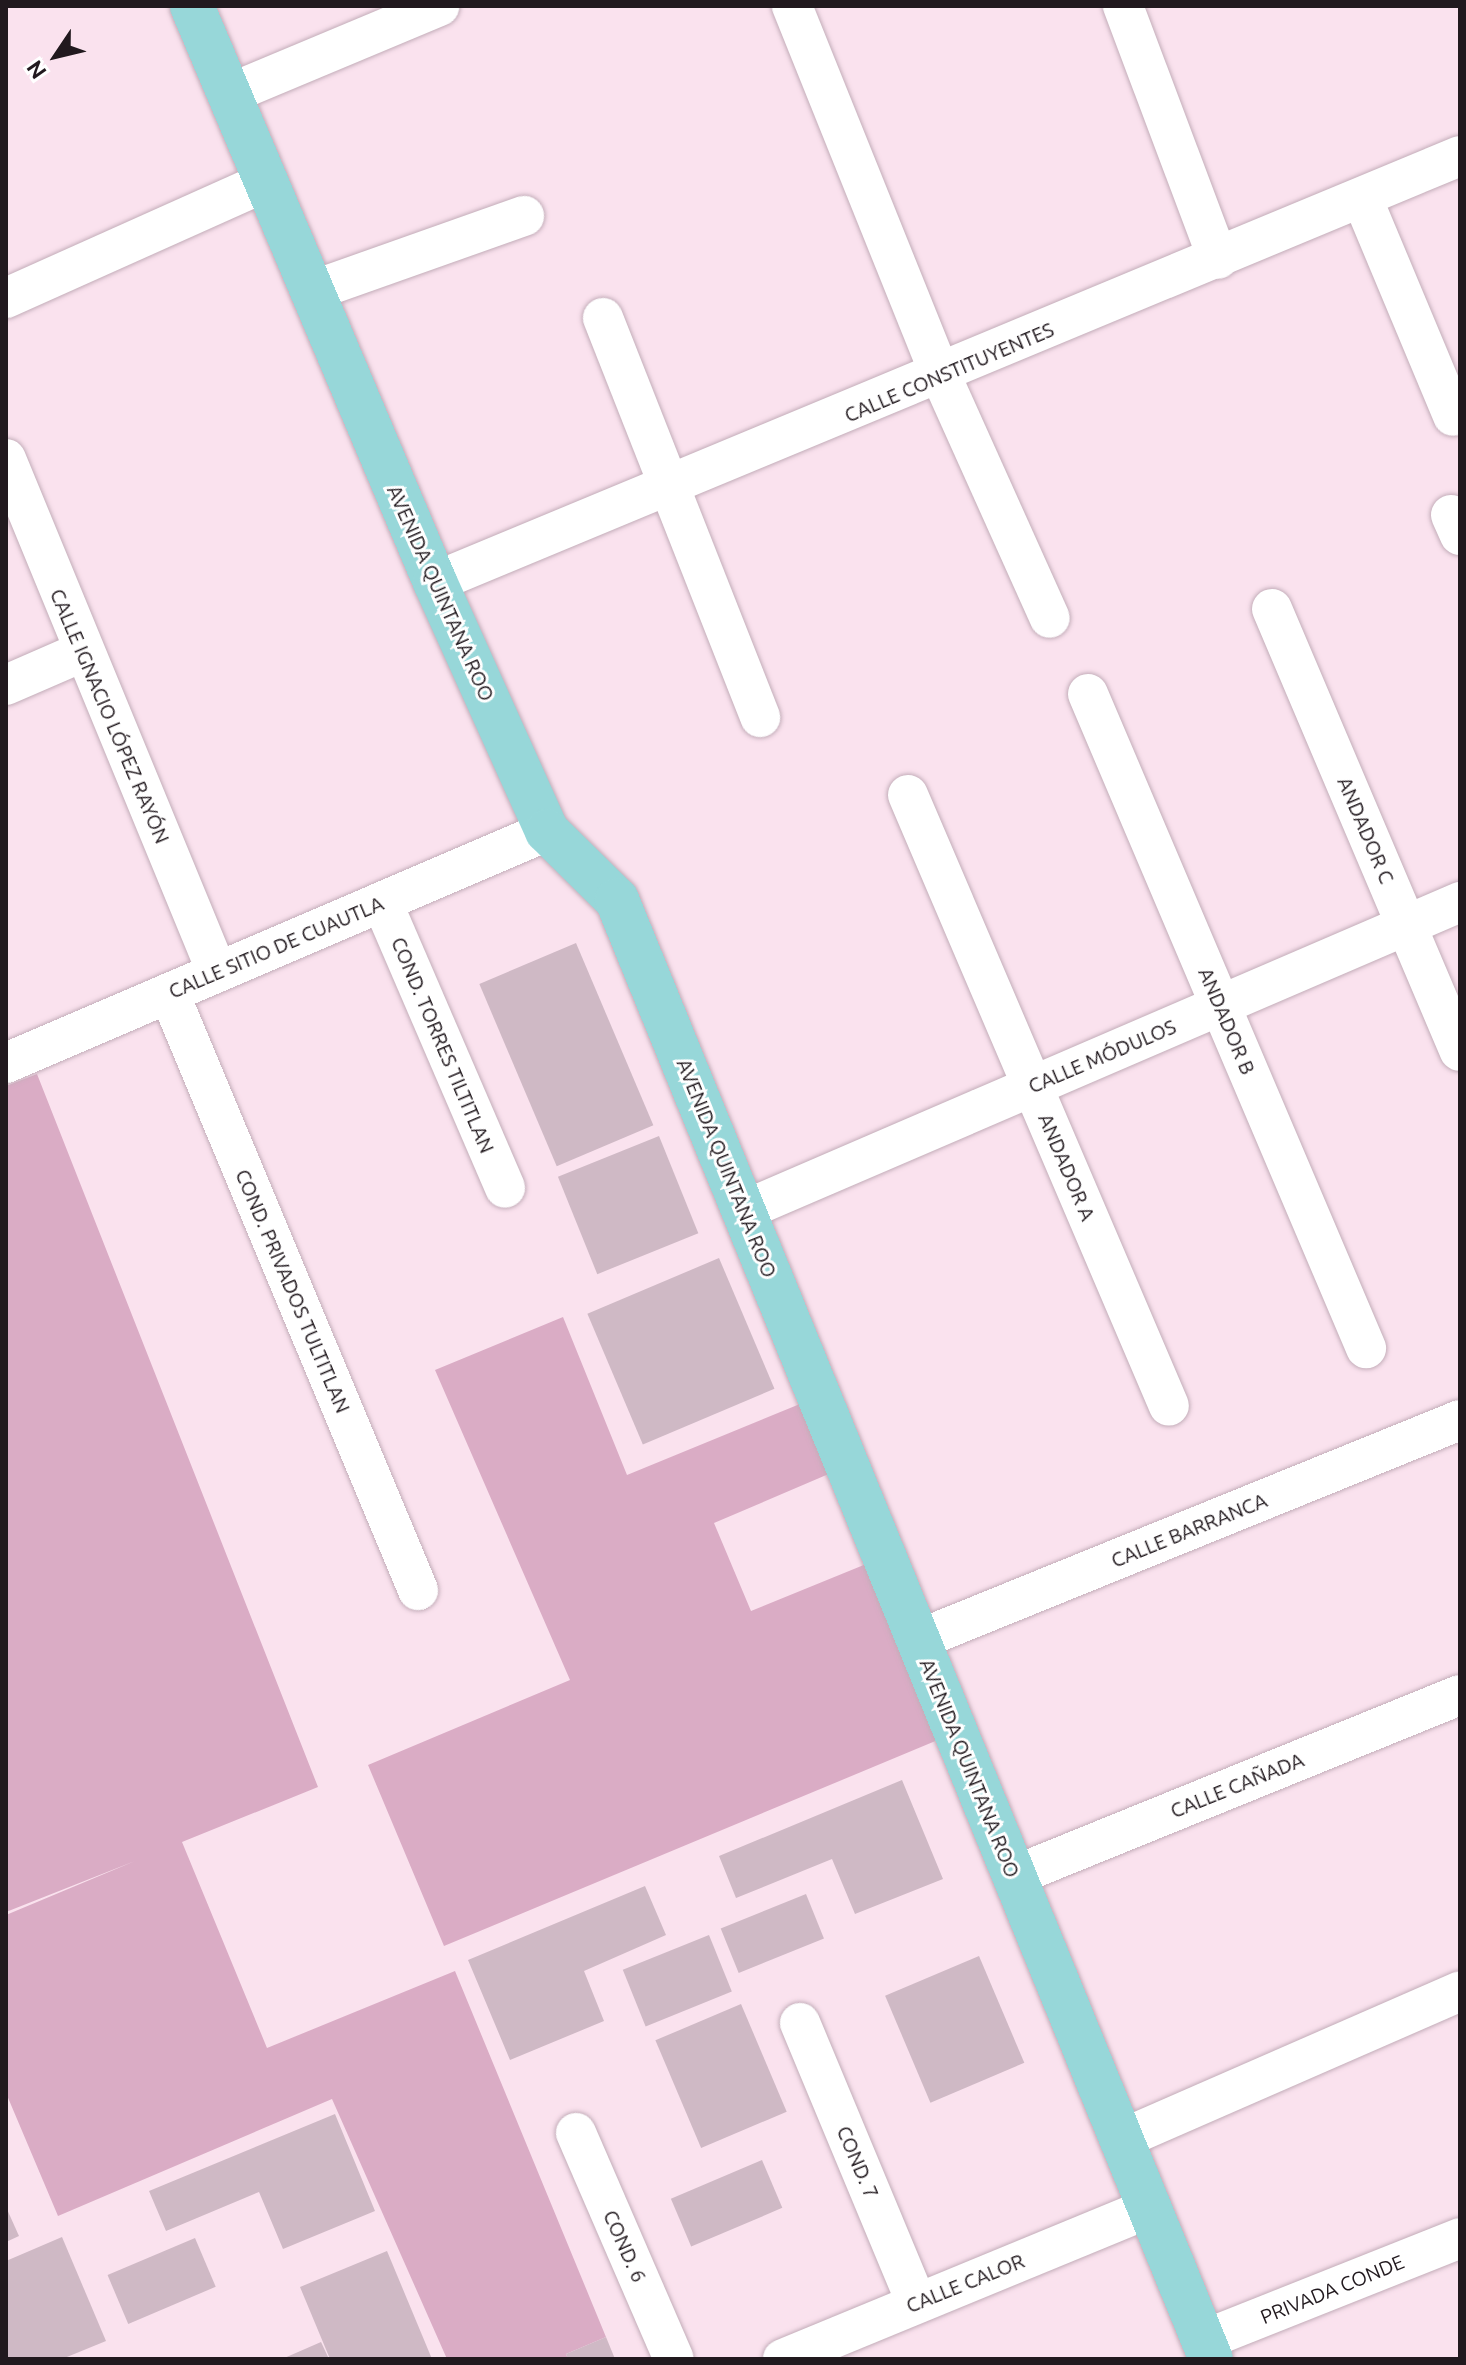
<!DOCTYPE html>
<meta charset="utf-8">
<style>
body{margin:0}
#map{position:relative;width:1466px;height:2365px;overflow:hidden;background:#fae2ee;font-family:Ubuntu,sans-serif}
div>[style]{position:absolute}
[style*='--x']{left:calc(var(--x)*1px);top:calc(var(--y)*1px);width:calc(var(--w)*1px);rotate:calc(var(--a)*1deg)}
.green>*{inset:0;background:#daacc5}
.building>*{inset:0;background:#cfb9c5;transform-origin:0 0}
.roads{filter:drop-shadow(0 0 2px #c3adb9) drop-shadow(0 0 2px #c3adb9)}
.minor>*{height:40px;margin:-20px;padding:0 20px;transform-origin:20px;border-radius:20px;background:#fff}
.major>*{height:44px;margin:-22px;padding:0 22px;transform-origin:22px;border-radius:22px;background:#97d7d9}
span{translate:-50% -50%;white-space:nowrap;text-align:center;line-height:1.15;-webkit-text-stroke:6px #fff;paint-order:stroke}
.street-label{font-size:20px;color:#21191e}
.frame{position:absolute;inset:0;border:8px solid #21191e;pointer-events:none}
.north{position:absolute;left:16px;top:16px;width:80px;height:80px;-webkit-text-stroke:6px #fff;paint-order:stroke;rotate:235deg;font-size:22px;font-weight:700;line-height:32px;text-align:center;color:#21191e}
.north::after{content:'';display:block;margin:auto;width:28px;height:36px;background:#21191e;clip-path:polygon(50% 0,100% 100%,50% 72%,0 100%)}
</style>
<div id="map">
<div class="green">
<div style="clip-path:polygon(37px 1074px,318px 1787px,182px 1842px,267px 2048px,455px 1971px,606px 2337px,566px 2354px,568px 2359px,447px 2359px,332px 2099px,58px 2216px,6px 2093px,6px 1915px,135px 1861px,6px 1912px,6px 1086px)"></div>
<div style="clip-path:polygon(563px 1317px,627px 1475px,817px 1397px,845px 1467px,714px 1523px,751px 1611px,876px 1560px,945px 1737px,444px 1946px,368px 1765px,570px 1680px,435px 1370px)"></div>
</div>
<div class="building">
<div style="left:576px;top:943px;width:198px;height:105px;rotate:67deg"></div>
<div style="left:659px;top:1136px;width:105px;height:109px;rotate:68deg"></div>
<div style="left:719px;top:1258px;width:142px;height:143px;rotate:67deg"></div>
<div style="clip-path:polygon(902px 1780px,943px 1879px,855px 1914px,832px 1859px,736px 1898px,719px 1856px)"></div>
<div style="clip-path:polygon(645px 1886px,666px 1935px,584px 1971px,604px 2021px,510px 2060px,468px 1960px)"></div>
<div style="left:806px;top:1894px;width:48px;height:92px;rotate:68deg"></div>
<div style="left:709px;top:1935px;width:61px;height:93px;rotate:68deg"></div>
<div style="left:979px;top:1956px;width:116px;height:102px;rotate:67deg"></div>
<div style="left:741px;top:2004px;width:117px;height:93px;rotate:67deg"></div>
<div style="clip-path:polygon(335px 2114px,375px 2211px,283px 2249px,259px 2192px,166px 2231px,149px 2191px)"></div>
<div style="left:762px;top:2160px;width:52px;height:99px;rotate:67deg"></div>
<div style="clip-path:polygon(6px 2207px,19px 2236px,6px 2242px)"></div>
<div style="clip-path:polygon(62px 2237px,106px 2341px,62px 2359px,6px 2359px,6px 2261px)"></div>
<div style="left:195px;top:2238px;width:53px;height:95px;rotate:67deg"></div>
<div style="clip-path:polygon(387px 2251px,432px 2359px,330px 2359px,300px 2287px)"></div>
<div style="clip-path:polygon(606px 2337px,615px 2359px,568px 2359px,566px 2354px)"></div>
<div style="clip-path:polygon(321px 2342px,329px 2359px,282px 2359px)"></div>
</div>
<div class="roads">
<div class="minor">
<div style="--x:792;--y:6;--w:399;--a:68.1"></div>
<div style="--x:941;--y:376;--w:265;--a:65.8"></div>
<div style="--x:1123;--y:6;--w:270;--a:69.4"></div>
<div style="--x:229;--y:94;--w:228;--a:-22.7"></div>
<div style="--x:1362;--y:198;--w:236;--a:67.3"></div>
<div style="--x:312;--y:291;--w:225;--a:-19.5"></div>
<div style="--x:6;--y:298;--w:284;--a:-24.1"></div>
<div style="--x:603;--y:318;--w:429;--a:68.5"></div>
<div style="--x:6;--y:459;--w:555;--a:67.64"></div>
<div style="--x:1451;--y:515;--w:22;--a:66"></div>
<div style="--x:435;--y:582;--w:1110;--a:-22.57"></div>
<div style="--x:1272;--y:609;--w:480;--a:67"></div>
<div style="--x:6;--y:685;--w:83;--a:-23.5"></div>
<div style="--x:1088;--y:694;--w:711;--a:66.97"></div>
<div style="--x:908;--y:795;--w:664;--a:66.87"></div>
<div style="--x:382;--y:902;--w:311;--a:66.7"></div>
<div style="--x:169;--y:993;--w:647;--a:67.36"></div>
<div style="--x:6;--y:1063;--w:589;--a:-23.21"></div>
<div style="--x:745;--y:1210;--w:779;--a:-23.3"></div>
<div style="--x:918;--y:1640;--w:585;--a:-22.09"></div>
<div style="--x:1014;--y:1876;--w:481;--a:-22.1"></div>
<div style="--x:800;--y:2023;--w:302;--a:67.4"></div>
<div style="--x:576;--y:2133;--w:246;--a:66.6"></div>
<div style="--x:1122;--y:2139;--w:369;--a:-23.6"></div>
<div style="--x:1204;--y:2340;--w:276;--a:-21.7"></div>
<div style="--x:783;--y:2359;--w:394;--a:-22.4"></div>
</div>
<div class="major">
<div style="--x:192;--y:6;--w:625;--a:67.13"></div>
<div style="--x:435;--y:582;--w:273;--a:65.8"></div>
<div style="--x:547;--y:831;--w:98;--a:44.6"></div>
<div style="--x:617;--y:900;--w:1575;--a:67.85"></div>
</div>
</div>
<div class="street-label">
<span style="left:949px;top:372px;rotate:-23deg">CALLE CONSTITUYENTES</span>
<span style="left:441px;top:593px;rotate:66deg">AVENIDA QUINTANA ROO</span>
<span style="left:110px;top:716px;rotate:67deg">CALLE IGNACIO LÓPEZ RAYÓN</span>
<span style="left:1366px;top:830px;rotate:67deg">ANDADOR C</span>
<span style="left:276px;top:947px;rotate:-23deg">CALLE SITIO DE CUAUTLA</span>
<span style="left:1227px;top:1021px;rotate:67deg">ANDADOR B</span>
<span style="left:443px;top:1045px;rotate:67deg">COND. TORRES TILTITLAN</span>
<span style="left:1102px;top:1056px;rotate:-23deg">CALLE MÓDULOS</span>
<span style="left:1067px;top:1167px;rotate:67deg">ANDADOR A</span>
<span style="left:727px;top:1168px;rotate:68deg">AVENIDA QUINTANA ROO</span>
<span style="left:293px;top:1291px;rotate:67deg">COND. PRIVADOS TULTITLAN</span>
<span style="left:1189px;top:1530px;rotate:-22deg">CALLE BARRANCA</span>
<span style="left:970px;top:1768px;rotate:68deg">AVENIDA QUINTANA ROO</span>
<span style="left:1237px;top:1785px;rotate:-22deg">CALLE CAÑADA</span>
<span style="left:858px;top:2162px;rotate:67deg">COND. 7</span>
<span style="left:625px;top:2246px;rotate:66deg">COND. 6</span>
<span style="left:965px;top:2283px;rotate:-22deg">CALLE CALOR</span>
<span style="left:1332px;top:2289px;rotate:-22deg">PRIVADA CONDE</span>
</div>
<div class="frame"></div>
<div class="north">N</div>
</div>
